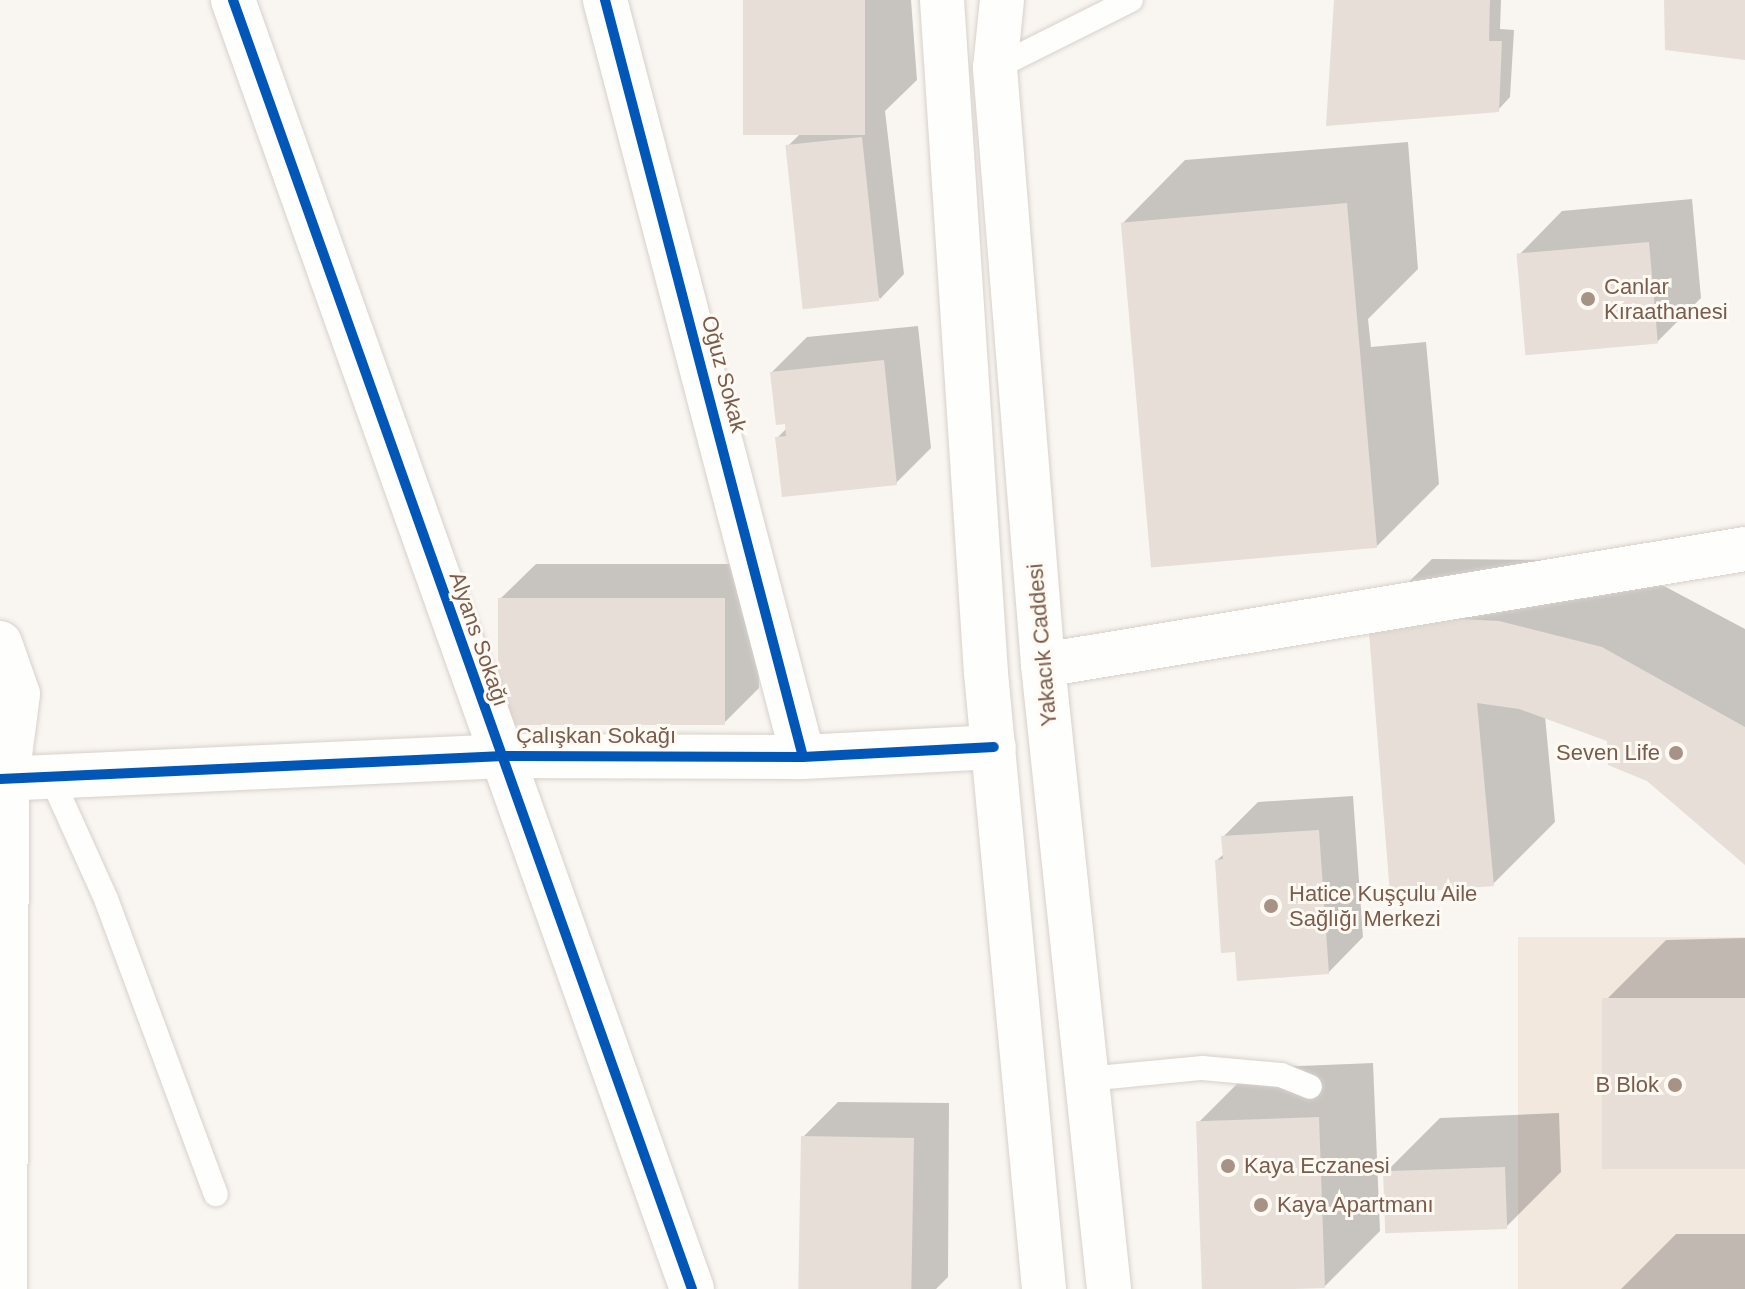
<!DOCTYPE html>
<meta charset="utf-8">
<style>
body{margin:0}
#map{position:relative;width:1745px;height:1289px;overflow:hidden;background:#f9f5f0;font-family:Helvetica,sans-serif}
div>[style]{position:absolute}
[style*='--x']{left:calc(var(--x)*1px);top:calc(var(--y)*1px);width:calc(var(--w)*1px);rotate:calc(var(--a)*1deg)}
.residential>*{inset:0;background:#f2e8de;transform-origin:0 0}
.shadow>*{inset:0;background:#0003}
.building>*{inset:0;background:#e6ded7;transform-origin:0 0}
.roads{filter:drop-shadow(0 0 2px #d7d1cb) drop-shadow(0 0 2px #d7d1cb)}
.lane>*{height:24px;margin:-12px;padding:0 12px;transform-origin:12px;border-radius:12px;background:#fefefd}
.street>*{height:44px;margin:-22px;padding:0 22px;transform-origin:22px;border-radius:22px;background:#fefefd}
.secondary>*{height:44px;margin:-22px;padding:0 22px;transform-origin:22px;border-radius:22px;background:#fefefd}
.cycleway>*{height:10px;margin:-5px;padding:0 5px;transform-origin:5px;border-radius:5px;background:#0057b8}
.dots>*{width:22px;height:22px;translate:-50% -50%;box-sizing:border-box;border:4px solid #fffaf3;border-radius:50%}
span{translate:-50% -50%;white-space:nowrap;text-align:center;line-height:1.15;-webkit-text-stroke:6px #fffaf3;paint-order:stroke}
.poi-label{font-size:22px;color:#7a5c4d}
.left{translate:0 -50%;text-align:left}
.right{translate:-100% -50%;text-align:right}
.street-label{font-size:22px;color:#7a5c4d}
</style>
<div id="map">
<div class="residential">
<div style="left:1745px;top:937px;width:352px;height:227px;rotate:90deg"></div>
</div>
<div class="shadow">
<div style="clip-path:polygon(745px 0,911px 0,917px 80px,885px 111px,904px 274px,880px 299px,788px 146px,805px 129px)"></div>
<div style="clip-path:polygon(1336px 0,1501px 0,1500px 29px,1514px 30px,1510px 97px,1498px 110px,1328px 124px)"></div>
<div style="clip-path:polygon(1408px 142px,1418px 269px,1368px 319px,1371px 347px,1426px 342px,1439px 484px,1377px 546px,1123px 223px,1185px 160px)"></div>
<div style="clip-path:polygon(1692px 199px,1701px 298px,1657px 342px,1519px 255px,1562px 211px)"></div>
<div style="clip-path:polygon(918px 326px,931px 448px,896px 483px,777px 438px,787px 428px,772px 372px,807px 337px)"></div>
<div style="clip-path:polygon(1432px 559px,1562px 560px,1664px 586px,1745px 629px,1745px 864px,1609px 740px,1545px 716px,1555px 822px,1493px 884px,1370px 620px)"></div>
<div style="clip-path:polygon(536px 564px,759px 564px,759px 688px,724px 723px,500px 599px)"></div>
<div style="clip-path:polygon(1353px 796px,1363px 937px,1328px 973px,1237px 950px,1217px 860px,1224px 854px,1223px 837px,1258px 802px)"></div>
<div style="clip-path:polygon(1745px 938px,1745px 1167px,1604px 1002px,1666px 940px)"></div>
<div style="clip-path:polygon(1373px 1063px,1380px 1231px,1325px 1286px,1206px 1289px,1198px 1123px,1253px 1068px)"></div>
<div style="clip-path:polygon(838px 1102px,949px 1103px,948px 1277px,936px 1289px,802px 1289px,803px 1137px)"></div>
<div style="clip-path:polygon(1559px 1113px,1561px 1172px,1506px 1227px,1385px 1173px,1440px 1118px)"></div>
<div style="clip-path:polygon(1676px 1234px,1745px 1234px,1745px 1289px,1621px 1289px)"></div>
</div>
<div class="building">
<div style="left:743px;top:0;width:122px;height:135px"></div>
<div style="clip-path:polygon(1334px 0,1490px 0,1489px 41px,1502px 41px,1499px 112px,1326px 126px)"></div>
<div style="clip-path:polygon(1664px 0,1745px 0,1745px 60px,1665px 50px)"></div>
<div style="left:862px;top:137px;width:165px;height:77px;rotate:84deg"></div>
<div style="left:1347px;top:203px;width:346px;height:227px;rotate:85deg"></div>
<div style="left:1649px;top:242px;width:102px;height:133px;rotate:85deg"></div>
<div style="clip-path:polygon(884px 360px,897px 485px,782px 497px,775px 437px,786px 436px,785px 424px,776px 425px,770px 372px)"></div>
<div style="left:498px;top:598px;width:227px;height:127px"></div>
<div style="clip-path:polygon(1443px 618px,1499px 621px,1602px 647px,1745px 727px,1745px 865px,1647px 781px,1608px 765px,1607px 741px,1519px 709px,1477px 703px,1494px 886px,1390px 894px,1368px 620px)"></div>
<div style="clip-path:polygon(1319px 830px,1329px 974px,1237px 981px,1235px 952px,1221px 953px,1215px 860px,1223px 859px,1221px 836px)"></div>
<div style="left:1745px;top:998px;width:171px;height:143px;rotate:90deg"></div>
<div style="left:1319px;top:1117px;width:171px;height:123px;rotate:88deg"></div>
<div style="left:801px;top:1136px;width:113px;height:153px;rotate:1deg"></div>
<div style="left:1505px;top:1167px;width:62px;height:122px;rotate:88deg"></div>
</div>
<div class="roads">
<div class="lane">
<div style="--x:995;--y:68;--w:152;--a:-26.6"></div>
<div style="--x:51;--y:777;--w:134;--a:65.7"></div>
<div style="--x:106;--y:899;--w:315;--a:69.6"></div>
<div style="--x:1087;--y:1079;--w:116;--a:-5.5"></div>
<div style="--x:1202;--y:1068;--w:79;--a:5.1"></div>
<div style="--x:1281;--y:1075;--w:31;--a:22"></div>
</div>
<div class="street">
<div style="--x:233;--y:0;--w:1368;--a:70.4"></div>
<div style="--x:605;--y:0;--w:782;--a:75.34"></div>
<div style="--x:0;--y:643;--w:54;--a:70.6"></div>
<div style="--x:18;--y:694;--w:86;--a:97.4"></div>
<div style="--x:7;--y:779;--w:510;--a:90.22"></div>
<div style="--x:1043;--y:665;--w:712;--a:-9.38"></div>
<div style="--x:0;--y:779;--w:499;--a:-2.6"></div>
<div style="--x:498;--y:756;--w:305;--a:0.2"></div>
<div style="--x:803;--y:757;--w:191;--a:-3"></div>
</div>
<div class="secondary">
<div style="--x:942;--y:0;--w:674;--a:86.26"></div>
<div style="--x:986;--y:673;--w:619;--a:84.62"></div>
<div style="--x:1002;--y:0;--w:68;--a:95.9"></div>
<div style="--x:995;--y:68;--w:599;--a:85.4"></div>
<div style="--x:1043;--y:665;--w:627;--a:83.96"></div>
</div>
</div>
<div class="cycleway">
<div style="--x:233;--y:0;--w:1368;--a:70.4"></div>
<div style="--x:605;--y:0;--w:782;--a:75.34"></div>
<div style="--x:0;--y:779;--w:499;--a:-2.6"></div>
<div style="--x:498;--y:756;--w:305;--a:0.2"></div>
<div style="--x:803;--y:757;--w:191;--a:-3"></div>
</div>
<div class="dots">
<div style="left:1588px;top:299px;background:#a69286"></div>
<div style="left:1676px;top:753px;background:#a69286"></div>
<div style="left:1271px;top:906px;background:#a69286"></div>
<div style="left:1675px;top:1085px;background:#a69286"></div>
<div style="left:1228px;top:1166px;background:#a69286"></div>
<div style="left:1261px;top:1205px;background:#a69286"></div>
</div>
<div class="poi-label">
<span class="left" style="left:1604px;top:299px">Canlar<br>Kıraathanesi</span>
<span class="right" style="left:1660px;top:753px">Seven Life</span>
<span class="left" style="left:1289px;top:906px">Hatice Kuşçulu Aile<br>Sağlığı Merkezi</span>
<span class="right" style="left:1659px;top:1085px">B Blok</span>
<span class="left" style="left:1244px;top:1166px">Kaya Eczanesi</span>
<span class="left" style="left:1277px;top:1205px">Kaya Apartmanı</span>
</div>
<div class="street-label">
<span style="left:724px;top:374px;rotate:75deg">Oğuz Sokak</span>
<span style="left:479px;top:639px;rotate:71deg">Alyans Sokağı</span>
<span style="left:1042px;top:645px;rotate:-95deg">Yakacık Caddesi</span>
<span style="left:596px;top:736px">Çalışkan Sokağı</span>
</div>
</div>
